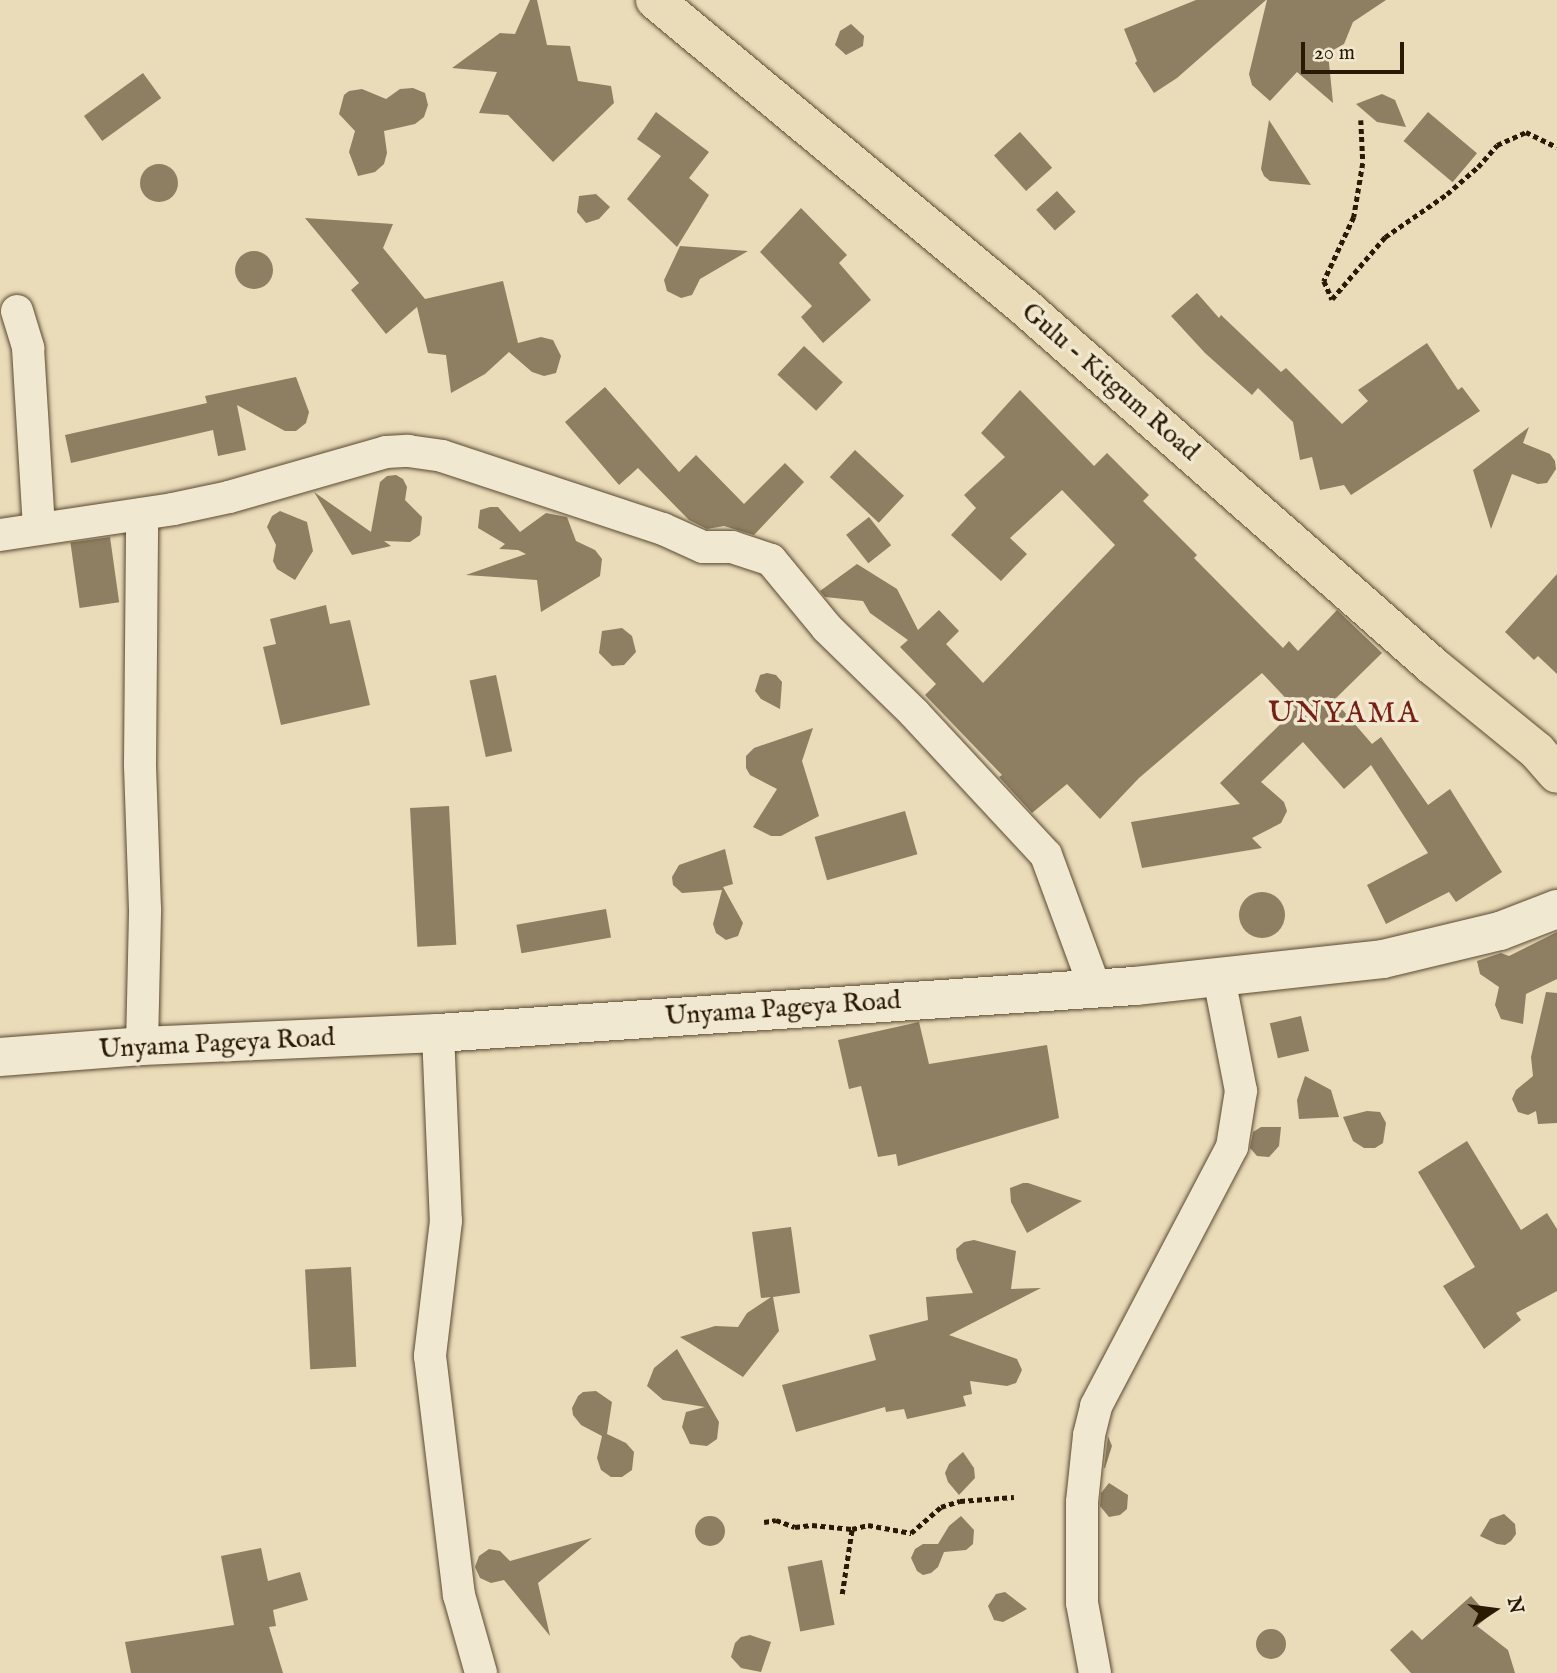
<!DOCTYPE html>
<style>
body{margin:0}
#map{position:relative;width:1557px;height:1673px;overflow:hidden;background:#eadbb9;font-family:"IM FELL English",serif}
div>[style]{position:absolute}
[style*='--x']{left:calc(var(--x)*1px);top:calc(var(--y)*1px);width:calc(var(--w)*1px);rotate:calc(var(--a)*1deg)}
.building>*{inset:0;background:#8e7e62;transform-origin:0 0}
.round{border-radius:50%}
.path>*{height:4.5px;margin-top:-2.25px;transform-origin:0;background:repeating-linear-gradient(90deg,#2a1a04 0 5px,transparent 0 8.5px)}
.roads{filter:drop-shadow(0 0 2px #5a4a31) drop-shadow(0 0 2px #5a4a31)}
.minor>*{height:32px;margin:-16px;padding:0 16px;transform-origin:16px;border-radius:16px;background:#f1e8d2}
.tertiary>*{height:38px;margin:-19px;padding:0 19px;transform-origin:19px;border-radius:19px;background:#f1e8d2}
.primary>*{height:38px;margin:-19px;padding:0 19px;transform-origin:19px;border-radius:19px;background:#eadbb9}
span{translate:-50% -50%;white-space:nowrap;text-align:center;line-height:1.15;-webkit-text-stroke:7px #f1e8d2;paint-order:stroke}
.street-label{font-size:26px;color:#2a1a04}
.quarter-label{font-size:30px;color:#7a1f14;letter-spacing:2px}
.north{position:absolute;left:1459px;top:1575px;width:70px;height:70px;-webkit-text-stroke:5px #f1e8d2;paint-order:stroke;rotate:77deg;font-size:19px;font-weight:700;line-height:28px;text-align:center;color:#2a1a04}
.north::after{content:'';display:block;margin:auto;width:24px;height:32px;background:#2a1a04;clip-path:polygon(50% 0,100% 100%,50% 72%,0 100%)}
.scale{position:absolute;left:1301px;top:42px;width:103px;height:32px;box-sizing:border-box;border:4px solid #2a1a04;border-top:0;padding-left:9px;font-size:21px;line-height:24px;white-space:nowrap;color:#2a1a04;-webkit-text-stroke:5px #f1e8d2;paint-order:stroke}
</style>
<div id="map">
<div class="building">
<div style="clip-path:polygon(530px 0,537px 0,547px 45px,570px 46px,578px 81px,611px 86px,614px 103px,553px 162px,508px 115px,479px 113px,497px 72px,452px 68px,500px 33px,515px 34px)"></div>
<div style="clip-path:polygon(1196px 0,1266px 0,1177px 78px,1154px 93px,1135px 63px,1137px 61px,1124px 29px)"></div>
<div style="clip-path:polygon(1267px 0,1386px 0,1353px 22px,1344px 44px,1328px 53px,1333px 103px,1297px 72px,1270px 101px,1252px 85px,1249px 74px)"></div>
<div style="clip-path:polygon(851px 24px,864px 36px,863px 46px,846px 55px,835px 45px,840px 31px)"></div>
<div style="left:143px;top:73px;width:31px;height:73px;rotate:54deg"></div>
<div style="clip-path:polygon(413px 88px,425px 93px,428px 105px,424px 117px,415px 124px,384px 131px,387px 153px,384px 164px,375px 172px,358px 176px,349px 152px,355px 131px,339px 114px,344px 95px,349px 91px,362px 89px,386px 99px,400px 89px)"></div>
<div style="clip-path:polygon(1382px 94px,1395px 100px,1406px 127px,1377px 122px,1356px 104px)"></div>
<div style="clip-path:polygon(656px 112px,709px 152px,689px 178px,709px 195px,677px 247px,627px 199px,661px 156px,637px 139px)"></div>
<div style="left:1428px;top:112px;width:64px;height:38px;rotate:40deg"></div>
<div style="clip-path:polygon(1269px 120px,1311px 185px,1270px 181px,1264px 176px,1261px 169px)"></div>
<div style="left:1020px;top:132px;width:48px;height:35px;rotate:48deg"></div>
<div class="round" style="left:140px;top:164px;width:38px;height:38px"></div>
<div style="left:1057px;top:191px;width:28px;height:28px;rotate:48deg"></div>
<div style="clip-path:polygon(596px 194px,610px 207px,599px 219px,586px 223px,577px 212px,579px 196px)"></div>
<div style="clip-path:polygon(801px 208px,847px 255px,839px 263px,871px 300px,823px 343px,801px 317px,812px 306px,760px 252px)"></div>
<div style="clip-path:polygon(305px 218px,393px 224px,383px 248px,425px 299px,503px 281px,518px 343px,541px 337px,553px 340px,561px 356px,556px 373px,544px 376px,532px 372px,509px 352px,485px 374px,451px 393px,446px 355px,428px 353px,417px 307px,386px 334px,351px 290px,359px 283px)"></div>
<div style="clip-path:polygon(680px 246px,748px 251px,700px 279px,692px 295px,681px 298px,667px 291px,664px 280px)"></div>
<div class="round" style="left:235px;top:251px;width:38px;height:38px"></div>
<div style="clip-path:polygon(1197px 293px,1219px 318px,1221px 315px,1281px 372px,1286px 368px,1342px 424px,1368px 401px,1358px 390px,1427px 343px,1458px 390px,1462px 387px,1480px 411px,1351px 495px,1344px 485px,1320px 490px,1312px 457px,1300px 460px,1293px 422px,1258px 388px,1252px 395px,1205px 353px,1171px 316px)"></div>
<div style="left:804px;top:346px;width:53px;height:39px;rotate:43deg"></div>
<div style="clip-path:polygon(296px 377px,309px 412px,306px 423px,296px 431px,285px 431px,237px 405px,246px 450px,218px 456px,213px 430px,71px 463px,65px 435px,207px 403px,205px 396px)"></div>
<div style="clip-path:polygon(605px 387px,679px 472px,696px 455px,744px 504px,785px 463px,804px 482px,754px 535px,724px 526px,707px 529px,689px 520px,638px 468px,619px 485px,565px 422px)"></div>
<div style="clip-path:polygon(1020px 390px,1094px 466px,1107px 453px,1149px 495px,1143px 501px,1197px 555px,1194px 558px,1283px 648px,1289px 641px,1298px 651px,1337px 610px,1382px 653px,1334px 700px,1372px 744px,1381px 737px,1428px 805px,1450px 789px,1502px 872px,1456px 902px,1449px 892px,1386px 924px,1367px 885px,1428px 853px,1371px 765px,1344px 789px,1303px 742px,1261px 782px,1284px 802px,1287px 811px,1281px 823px,1252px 838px,1262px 848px,1142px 868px,1131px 822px,1240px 804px,1220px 783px,1296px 709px,1262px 673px,1139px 778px,1100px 819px,1067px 784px,1032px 813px,999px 777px,1002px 775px,925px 695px,936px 684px,900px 647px,908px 640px,870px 613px,863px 601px,825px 597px,820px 591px,857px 564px,897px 589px,918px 630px,939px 610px,959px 631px,946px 644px,983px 683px,1115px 545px,1062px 490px,1010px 538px,1027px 554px,1001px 581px,951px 535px,976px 508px,964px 495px,1005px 457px,981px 433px)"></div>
<div style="clip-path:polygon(1529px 427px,1523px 443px,1550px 454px,1555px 461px,1556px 469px,1547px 483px,1538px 484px,1512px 474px,1491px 529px,1473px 470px)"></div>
<div style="left:855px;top:450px;width:67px;height:37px;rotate:43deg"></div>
<div style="clip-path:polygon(396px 475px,403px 479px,407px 487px,405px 500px,422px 517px,420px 535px,410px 542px,384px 541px,391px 546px,352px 555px,314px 492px,371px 532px,380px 482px,387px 476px)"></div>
<div style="clip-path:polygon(490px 507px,498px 507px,520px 532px,546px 513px,567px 517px,576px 541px,595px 550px,602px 559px,600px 576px,541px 612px,537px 580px,466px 575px,526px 554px,518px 550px,499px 549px,505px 544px,478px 528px,480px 510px)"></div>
<div style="clip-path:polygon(280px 511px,307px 522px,313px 551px,295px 580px,277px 569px,273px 561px,276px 545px,267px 527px,272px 516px)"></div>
<div style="left:869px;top:517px;width:36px;height:29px;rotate:52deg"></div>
<div style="left:110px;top:537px;width:66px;height:40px;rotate:82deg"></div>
<div style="clip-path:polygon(1557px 574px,1557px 674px,1538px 656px,1534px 660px,1505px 632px)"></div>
<div style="clip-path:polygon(326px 605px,330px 624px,350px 620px,370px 705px,281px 725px,263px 647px,276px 644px,270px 619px)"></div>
<div style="clip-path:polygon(622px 628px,632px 636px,636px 652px,624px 665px,612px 666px,599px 653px,602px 631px)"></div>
<div style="clip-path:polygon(767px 673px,776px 675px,782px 682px,780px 709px,761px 699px,755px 691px,760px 675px)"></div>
<div style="left:496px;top:675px;width:78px;height:27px;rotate:78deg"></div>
<div style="clip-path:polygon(813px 728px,802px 761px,819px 816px,781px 836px,771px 836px,753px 827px,777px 789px,750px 775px,746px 768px,746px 756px,754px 748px)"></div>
<div style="left:449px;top:806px;width:139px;height:39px;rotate:87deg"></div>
<div style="left:905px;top:811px;width:45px;height:94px;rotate:74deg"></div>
<div style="clip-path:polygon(725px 849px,733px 884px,723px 887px,743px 923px,738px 936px,726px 940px,716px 933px,713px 924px,722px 890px,682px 893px,673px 885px,672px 877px,679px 865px)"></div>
<div class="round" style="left:1239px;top:892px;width:46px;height:46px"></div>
<div style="left:606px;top:909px;width:29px;height:91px;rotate:80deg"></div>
<div style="clip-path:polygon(1557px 932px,1557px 979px,1526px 994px,1523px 1024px,1501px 1019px,1495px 1005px,1499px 987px,1480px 974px,1477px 961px,1501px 953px,1509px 956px)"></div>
<div style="clip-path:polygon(1546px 992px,1557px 993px,1557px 1123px,1538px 1124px,1536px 1111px,1528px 1115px,1518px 1112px,1512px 1099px,1516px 1090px,1533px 1076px,1531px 1057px)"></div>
<div style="left:1301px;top:1016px;width:36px;height:32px;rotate:77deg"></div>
<div style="clip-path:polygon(919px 1022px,929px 1064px,1047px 1045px,1059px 1118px,898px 1166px,896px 1154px,878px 1157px,861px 1086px,849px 1089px,838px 1040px)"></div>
<div style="clip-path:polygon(1305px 1076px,1331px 1090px,1339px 1117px,1299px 1119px,1297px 1100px)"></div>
<div style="clip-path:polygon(1367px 1111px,1380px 1112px,1386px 1123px,1383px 1143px,1375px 1148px,1364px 1148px,1353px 1141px,1343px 1117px)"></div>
<div style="clip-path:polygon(1261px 1127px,1281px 1127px,1279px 1146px,1269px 1157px,1257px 1156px,1250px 1148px,1253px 1132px)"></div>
<div style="clip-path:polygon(1467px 1141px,1521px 1230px,1547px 1213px,1557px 1229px,1557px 1291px,1516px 1313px,1521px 1320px,1484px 1349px,1443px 1286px,1475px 1267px,1418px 1172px)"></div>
<div style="clip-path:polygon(1023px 1183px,1028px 1183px,1082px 1201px,1027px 1233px,1011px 1202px,1010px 1188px)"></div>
<div style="clip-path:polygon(791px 1227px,800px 1293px,773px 1297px,779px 1331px,743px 1377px,680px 1337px,715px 1326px,738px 1327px,747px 1313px,771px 1297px,761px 1298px,752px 1232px)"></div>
<div style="clip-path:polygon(974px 1240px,1016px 1251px,1011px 1289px,1041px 1288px,949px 1335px,1017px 1359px,1022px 1370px,1016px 1383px,1007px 1386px,970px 1381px,972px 1394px,963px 1396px,966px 1406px,907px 1419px,904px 1409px,886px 1412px,885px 1407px,796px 1432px,782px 1385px,876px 1360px,869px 1335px,928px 1320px,926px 1297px,973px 1293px,957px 1259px,956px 1249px,964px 1242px)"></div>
<div style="left:351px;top:1267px;width:100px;height:46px;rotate:87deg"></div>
<div style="clip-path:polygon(677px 1349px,719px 1422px,717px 1439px,707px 1446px,690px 1444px,682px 1427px,686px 1412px,705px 1407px,663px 1400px,647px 1386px,654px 1368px)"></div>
<div style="clip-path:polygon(596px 1391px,612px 1402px,607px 1434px,626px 1443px,634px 1452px,632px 1470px,622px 1477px,611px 1477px,601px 1470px,597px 1458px,602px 1436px,581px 1425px,573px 1415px,572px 1408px,578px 1396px,583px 1392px)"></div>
<div style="clip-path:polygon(1108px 1436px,1112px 1446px,1105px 1468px,1104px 1468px)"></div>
<div style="clip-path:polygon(963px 1452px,974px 1468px,975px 1478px,959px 1495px,948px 1482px,945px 1473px,949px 1464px)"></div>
<div style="clip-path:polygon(1109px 1483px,1128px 1495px,1127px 1509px,1120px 1515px,1109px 1517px,1100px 1506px,1101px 1493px)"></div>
<div style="clip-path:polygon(1504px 1514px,1515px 1524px,1516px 1534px,1511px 1541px,1505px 1545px,1497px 1544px,1480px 1536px,1490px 1519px)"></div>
<div class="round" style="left:695px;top:1516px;width:30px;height:30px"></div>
<div style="clip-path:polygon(961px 1516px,974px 1530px,973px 1544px,966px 1550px,944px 1552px,938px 1567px,931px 1573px,923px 1575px,917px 1571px,911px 1558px,915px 1549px,923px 1544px,938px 1544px,949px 1526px)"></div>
<div style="clip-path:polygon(592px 1538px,538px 1583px,550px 1636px,504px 1580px,491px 1583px,480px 1578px,475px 1567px,479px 1556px,489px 1549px,500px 1551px,510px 1561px)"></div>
<div style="clip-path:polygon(261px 1548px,268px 1581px,300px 1572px,308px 1600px,273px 1610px,276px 1626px,269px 1627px,283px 1673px,131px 1673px,125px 1642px,234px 1625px,221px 1556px)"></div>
<div style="left:822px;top:1560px;width:66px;height:35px;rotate:79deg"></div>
<div style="clip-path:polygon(1005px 1592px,1027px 1609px,1003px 1622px,994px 1620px,988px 1606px,996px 1594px)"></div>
<div style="clip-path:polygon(1471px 1596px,1489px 1616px,1477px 1626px,1508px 1650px,1515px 1673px,1411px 1673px,1390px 1650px,1412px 1630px,1422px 1640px)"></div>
<div class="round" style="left:1256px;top:1629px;width:30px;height:30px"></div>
<div style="clip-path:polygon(750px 1635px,771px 1642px,761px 1672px,741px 1668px,731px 1657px,735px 1643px,741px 1637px)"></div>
</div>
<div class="path">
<div style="--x:1361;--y:120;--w:43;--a:87.3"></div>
<div style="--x:1363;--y:163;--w:55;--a:99.5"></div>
<div style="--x:1354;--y:217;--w:71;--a:115.1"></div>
<div style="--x:1324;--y:281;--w:20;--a:66"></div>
<div style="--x:1332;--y:299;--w:82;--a:-49.5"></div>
<div style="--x:1385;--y:237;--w:75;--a:-34.7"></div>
<div style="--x:1447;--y:194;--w:41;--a:-41.1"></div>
<div style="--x:1478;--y:167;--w:29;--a:-49"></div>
<div style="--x:1497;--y:145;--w:32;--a:-24"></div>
<div style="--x:1526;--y:132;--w:34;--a:26"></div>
<div style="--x:764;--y:1522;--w:12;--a:-9"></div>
<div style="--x:776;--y:1520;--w:20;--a:20"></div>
<div style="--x:795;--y:1527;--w:17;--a:-7"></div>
<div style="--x:812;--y:1525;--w:40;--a:5.7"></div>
<div style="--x:852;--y:1529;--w:16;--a:-14"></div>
<div style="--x:868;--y:1525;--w:44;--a:10.5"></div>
<div style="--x:911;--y:1533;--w:40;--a:-41"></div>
<div style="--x:941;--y:1507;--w:20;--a:-18"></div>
<div style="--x:960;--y:1501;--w:54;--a:-4.2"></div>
<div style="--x:842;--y:1594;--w:66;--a:-81.3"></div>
</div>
<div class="roads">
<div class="minor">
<div style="--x:17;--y:311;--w:39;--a:73"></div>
<div style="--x:28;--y:348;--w:180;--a:86.5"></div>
<div style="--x:0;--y:535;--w:175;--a:-8.5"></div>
<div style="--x:173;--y:509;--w:57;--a:-12.1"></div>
<div style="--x:229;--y:497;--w:163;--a:-16"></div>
<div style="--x:386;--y:452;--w:22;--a:-3"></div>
<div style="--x:408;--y:451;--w:34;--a:8"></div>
<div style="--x:442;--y:456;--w:233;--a:18.3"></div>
<div style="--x:663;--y:529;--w:44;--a:24.2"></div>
<div style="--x:703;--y:547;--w:29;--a:0"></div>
<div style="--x:732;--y:547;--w:41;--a:18.4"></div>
<div style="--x:771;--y:560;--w:88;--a:50.5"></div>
<div style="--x:827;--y:628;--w:123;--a:44.3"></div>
<div style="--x:915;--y:714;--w:192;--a:47.1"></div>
<div style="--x:1046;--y:855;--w:142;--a:69.8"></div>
<div style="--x:438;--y:1033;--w:188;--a:87.6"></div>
<div style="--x:446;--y:1221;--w:136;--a:96.8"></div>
<div style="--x:430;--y:1356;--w:241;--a:83.1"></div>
<div style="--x:459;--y:1595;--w:81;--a:74.2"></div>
<div style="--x:142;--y:1046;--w:137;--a:-88.7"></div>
<div style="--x:145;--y:909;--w:145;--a:-92"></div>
<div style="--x:140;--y:764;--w:250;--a:-89.5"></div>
<div style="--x:1095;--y:1673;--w:71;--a:-100.5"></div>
<div style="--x:1082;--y:1603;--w:101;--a:-90"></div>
<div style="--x:1082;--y:1502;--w:67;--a:-84"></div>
<div style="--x:1089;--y:1435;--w:30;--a:-76"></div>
<div style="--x:1096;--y:1406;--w:293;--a:-62.3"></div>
<div style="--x:1232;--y:1147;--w:57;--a:-80.9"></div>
<div style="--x:1241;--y:1091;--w:115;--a:-101"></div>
</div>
<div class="tertiary">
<div style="--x:0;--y:1057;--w:142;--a:-4.4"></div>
<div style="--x:142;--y:1046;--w:296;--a:-2.5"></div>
<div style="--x:438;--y:1033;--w:699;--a:-3.86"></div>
<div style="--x:1135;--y:986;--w:249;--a:-6.2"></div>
<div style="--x:1383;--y:959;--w:120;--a:-13.5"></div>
<div style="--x:1500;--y:931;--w:61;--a:-21.1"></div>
</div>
<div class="primary">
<div style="--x:655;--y:0;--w:485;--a:39.7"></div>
<div style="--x:1028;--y:310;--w:541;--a:41.33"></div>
<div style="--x:1434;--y:667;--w:133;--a:39.2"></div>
<div style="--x:1537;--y:751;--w:30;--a:49"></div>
</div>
</div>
<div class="street-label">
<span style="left:1110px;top:382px;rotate:41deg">Gulu - Kitgum Road</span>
<span style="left:783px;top:1009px;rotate:-4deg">Unyama Pageya Road</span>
<span style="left:217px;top:1044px;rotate:-3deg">Unyama Pageya Road</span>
</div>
<div class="quarter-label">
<span style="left:1344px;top:714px">UNYAMA</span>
</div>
<div class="north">N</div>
<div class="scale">20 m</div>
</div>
